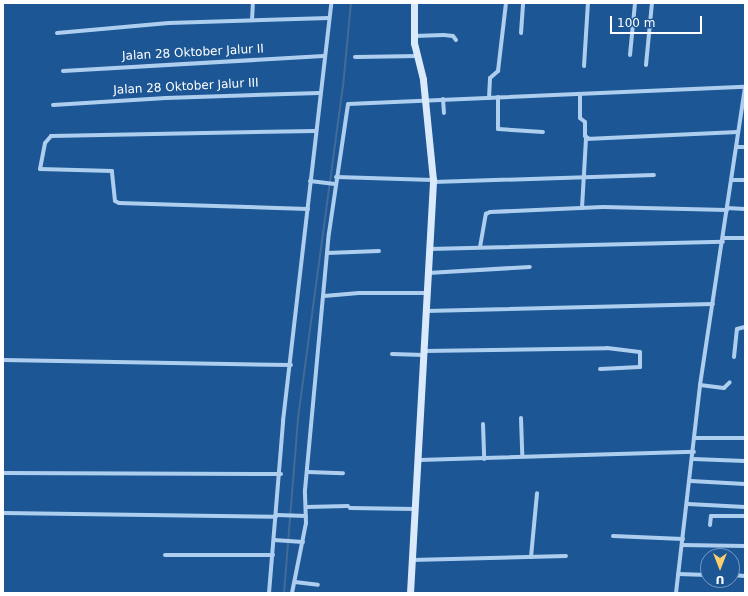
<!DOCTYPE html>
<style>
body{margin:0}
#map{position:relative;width:748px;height:596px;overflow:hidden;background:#1c5694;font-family:"DejaVu Sans",sans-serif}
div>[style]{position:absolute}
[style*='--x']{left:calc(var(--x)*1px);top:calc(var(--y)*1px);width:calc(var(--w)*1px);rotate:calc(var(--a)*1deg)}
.stream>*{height:2px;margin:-1px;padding:0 1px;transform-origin:1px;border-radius:1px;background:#426b97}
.street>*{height:4px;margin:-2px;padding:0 2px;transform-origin:2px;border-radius:2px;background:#aeceef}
.secondary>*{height:7px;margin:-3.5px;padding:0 3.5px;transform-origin:3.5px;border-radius:3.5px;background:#dbeafb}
span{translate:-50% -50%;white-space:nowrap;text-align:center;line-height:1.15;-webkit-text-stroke:3px #1c5694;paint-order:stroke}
.street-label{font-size:12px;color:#fff}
.frame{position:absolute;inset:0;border:4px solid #fff;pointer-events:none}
.north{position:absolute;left:700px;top:548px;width:40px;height:40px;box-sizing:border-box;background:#1c5694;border:1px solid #779abf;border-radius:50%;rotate:180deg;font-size:11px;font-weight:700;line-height:16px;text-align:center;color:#fff}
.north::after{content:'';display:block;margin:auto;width:14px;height:18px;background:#ffce6c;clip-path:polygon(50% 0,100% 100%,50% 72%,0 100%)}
.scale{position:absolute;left:610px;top:16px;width:92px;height:18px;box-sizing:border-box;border:2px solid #fff;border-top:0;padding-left:5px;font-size:12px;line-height:14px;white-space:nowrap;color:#fff;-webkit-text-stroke:3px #1c5694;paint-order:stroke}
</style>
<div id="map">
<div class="stream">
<div style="--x:284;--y:593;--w:176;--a:-85.4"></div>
<div style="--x:298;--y:418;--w:334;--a:-82.3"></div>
<div style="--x:343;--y:87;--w:84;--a:-84.6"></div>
</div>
<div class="street">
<div style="--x:252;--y:20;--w:17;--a:-87"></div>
<div style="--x:57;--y:33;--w:112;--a:-5.1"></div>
<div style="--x:169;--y:23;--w:160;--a:-1.8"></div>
<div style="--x:521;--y:33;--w:30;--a:-86"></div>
<div style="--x:414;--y:36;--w:30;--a:-2"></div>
<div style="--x:444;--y:35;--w:9;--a:6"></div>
<div style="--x:453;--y:36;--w:5;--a:53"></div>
<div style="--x:630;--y:55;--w:52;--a:-84.5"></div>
<div style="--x:355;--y:57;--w:63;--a:-0.9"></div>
<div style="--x:646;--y:65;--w:62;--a:-84.5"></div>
<div style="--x:584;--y:66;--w:63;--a:-86.4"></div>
<div style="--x:63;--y:71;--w:261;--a:-3.3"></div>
<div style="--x:580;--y:95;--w:23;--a:90"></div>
<div style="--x:580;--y:118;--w:6;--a:39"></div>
<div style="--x:585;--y:122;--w:14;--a:90"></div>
<div style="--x:585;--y:136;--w:4;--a:34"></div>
<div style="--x:498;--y:97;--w:32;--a:90"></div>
<div style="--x:498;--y:129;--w:45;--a:3.8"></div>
<div style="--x:489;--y:98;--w:20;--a:-87"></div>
<div style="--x:490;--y:78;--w:11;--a:-41"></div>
<div style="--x:498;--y:71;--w:68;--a:-83.3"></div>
<div style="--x:443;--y:99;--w:14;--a:86"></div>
<div style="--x:53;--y:105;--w:113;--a:-3.5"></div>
<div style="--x:166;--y:98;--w:153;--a:-1.9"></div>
<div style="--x:736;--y:147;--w:9;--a:0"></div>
<div style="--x:336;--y:177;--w:97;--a:1.8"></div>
<div style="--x:732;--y:180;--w:13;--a:0"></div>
<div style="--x:310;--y:181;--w:25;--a:7"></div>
<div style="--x:433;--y:182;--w:221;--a:-1.8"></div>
<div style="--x:582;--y:208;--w:69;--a:-86.7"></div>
<div style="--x:586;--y:139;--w:152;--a:-2.6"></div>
<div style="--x:727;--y:208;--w:18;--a:3"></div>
<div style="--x:308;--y:209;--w:189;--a:-178.2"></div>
<div style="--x:119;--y:203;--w:4;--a:-153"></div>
<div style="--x:115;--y:201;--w:30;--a:-96"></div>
<div style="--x:112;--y:171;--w:72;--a:-178.4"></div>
<div style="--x:40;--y:169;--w:26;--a:-79"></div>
<div style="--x:45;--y:143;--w:9;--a:-49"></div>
<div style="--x:51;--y:136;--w:264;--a:-1.1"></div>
<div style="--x:724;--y:238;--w:21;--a:0"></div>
<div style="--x:480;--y:247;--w:34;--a:-80"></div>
<div style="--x:486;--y:214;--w:4;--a:-27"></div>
<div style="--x:490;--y:212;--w:113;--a:-2.5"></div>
<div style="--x:603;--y:207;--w:124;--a:1.4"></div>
<div style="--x:429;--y:249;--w:294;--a:-1.4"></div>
<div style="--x:327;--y:253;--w:52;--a:-2.2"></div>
<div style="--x:428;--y:273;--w:102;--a:-3.4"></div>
<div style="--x:324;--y:296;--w:35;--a:-5"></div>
<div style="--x:359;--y:293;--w:69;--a:0"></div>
<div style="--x:426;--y:311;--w:287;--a:-1.4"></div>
<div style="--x:424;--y:351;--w:183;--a:-0.9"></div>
<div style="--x:607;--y:348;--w:33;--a:7"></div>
<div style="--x:640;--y:352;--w:15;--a:90"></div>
<div style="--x:640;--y:367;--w:40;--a:177.1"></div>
<div style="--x:392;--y:354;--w:32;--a:2"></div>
<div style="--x:734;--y:357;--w:28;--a:-84"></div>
<div style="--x:737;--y:329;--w:8;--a:-14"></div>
<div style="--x:3;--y:360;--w:288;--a:1"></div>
<div style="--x:700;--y:385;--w:24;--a:7"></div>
<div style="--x:724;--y:388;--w:8;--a:-45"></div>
<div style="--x:521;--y:418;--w:38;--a:88"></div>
<div style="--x:483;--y:424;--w:35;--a:88"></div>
<div style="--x:694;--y:438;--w:51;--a:0"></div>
<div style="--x:693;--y:459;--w:52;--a:2.2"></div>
<div style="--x:419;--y:460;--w:275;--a:-1.7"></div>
<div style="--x:308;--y:472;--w:35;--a:2"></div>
<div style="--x:3;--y:473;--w:278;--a:0.2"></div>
<div style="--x:691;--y:481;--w:54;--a:3.2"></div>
<div style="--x:688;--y:504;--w:57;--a:3"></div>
<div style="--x:306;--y:507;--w:42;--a:-1.4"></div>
<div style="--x:350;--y:508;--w:65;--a:0.9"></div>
<div style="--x:3;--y:513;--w:273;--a:0.8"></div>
<div style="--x:277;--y:515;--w:29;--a:2"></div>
<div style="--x:710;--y:525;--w:9;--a:-84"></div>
<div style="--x:711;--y:516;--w:34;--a:0"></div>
<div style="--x:613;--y:536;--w:70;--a:2.5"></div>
<div style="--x:274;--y:540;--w:29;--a:4"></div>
<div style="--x:682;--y:545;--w:63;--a:0.9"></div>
<div style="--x:165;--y:555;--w:108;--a:0"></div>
<div style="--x:531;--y:557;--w:64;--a:-84.6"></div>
<div style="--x:412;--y:560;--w:154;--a:-1.5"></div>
<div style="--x:678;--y:574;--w:30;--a:2"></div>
<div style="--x:732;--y:575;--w:13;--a:4"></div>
<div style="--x:295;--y:582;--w:23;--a:7"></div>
<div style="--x:269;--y:593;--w:173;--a:-85.3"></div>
<div style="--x:283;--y:421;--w:421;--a:-83.4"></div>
<div style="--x:292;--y:593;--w:71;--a:-78.7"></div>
<div style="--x:306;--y:523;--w:33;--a:-92"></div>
<div style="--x:305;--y:490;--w:258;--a:-84.7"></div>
<div style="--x:329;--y:233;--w:130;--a:-81.6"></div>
<div style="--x:348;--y:104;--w:397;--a:-2.5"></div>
<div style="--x:676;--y:593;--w:209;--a:-83.4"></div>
<div style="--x:700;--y:385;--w:302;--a:-81.4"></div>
</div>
<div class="secondary">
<div style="--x:410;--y:593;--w:414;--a:-86.8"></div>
<div style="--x:433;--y:180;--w:101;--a:-95.7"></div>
<div style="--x:423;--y:79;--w:37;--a:-104"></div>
<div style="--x:414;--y:43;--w:40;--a:-90"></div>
</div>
<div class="street-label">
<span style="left:193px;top:53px;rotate:-3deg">Jalan 28 Oktober Jalur II</span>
<span style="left:186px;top:87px;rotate:-3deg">Jalan 28 Oktober Jalur III</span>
</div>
<div class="frame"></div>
<div class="north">U</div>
<div class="scale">100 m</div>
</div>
